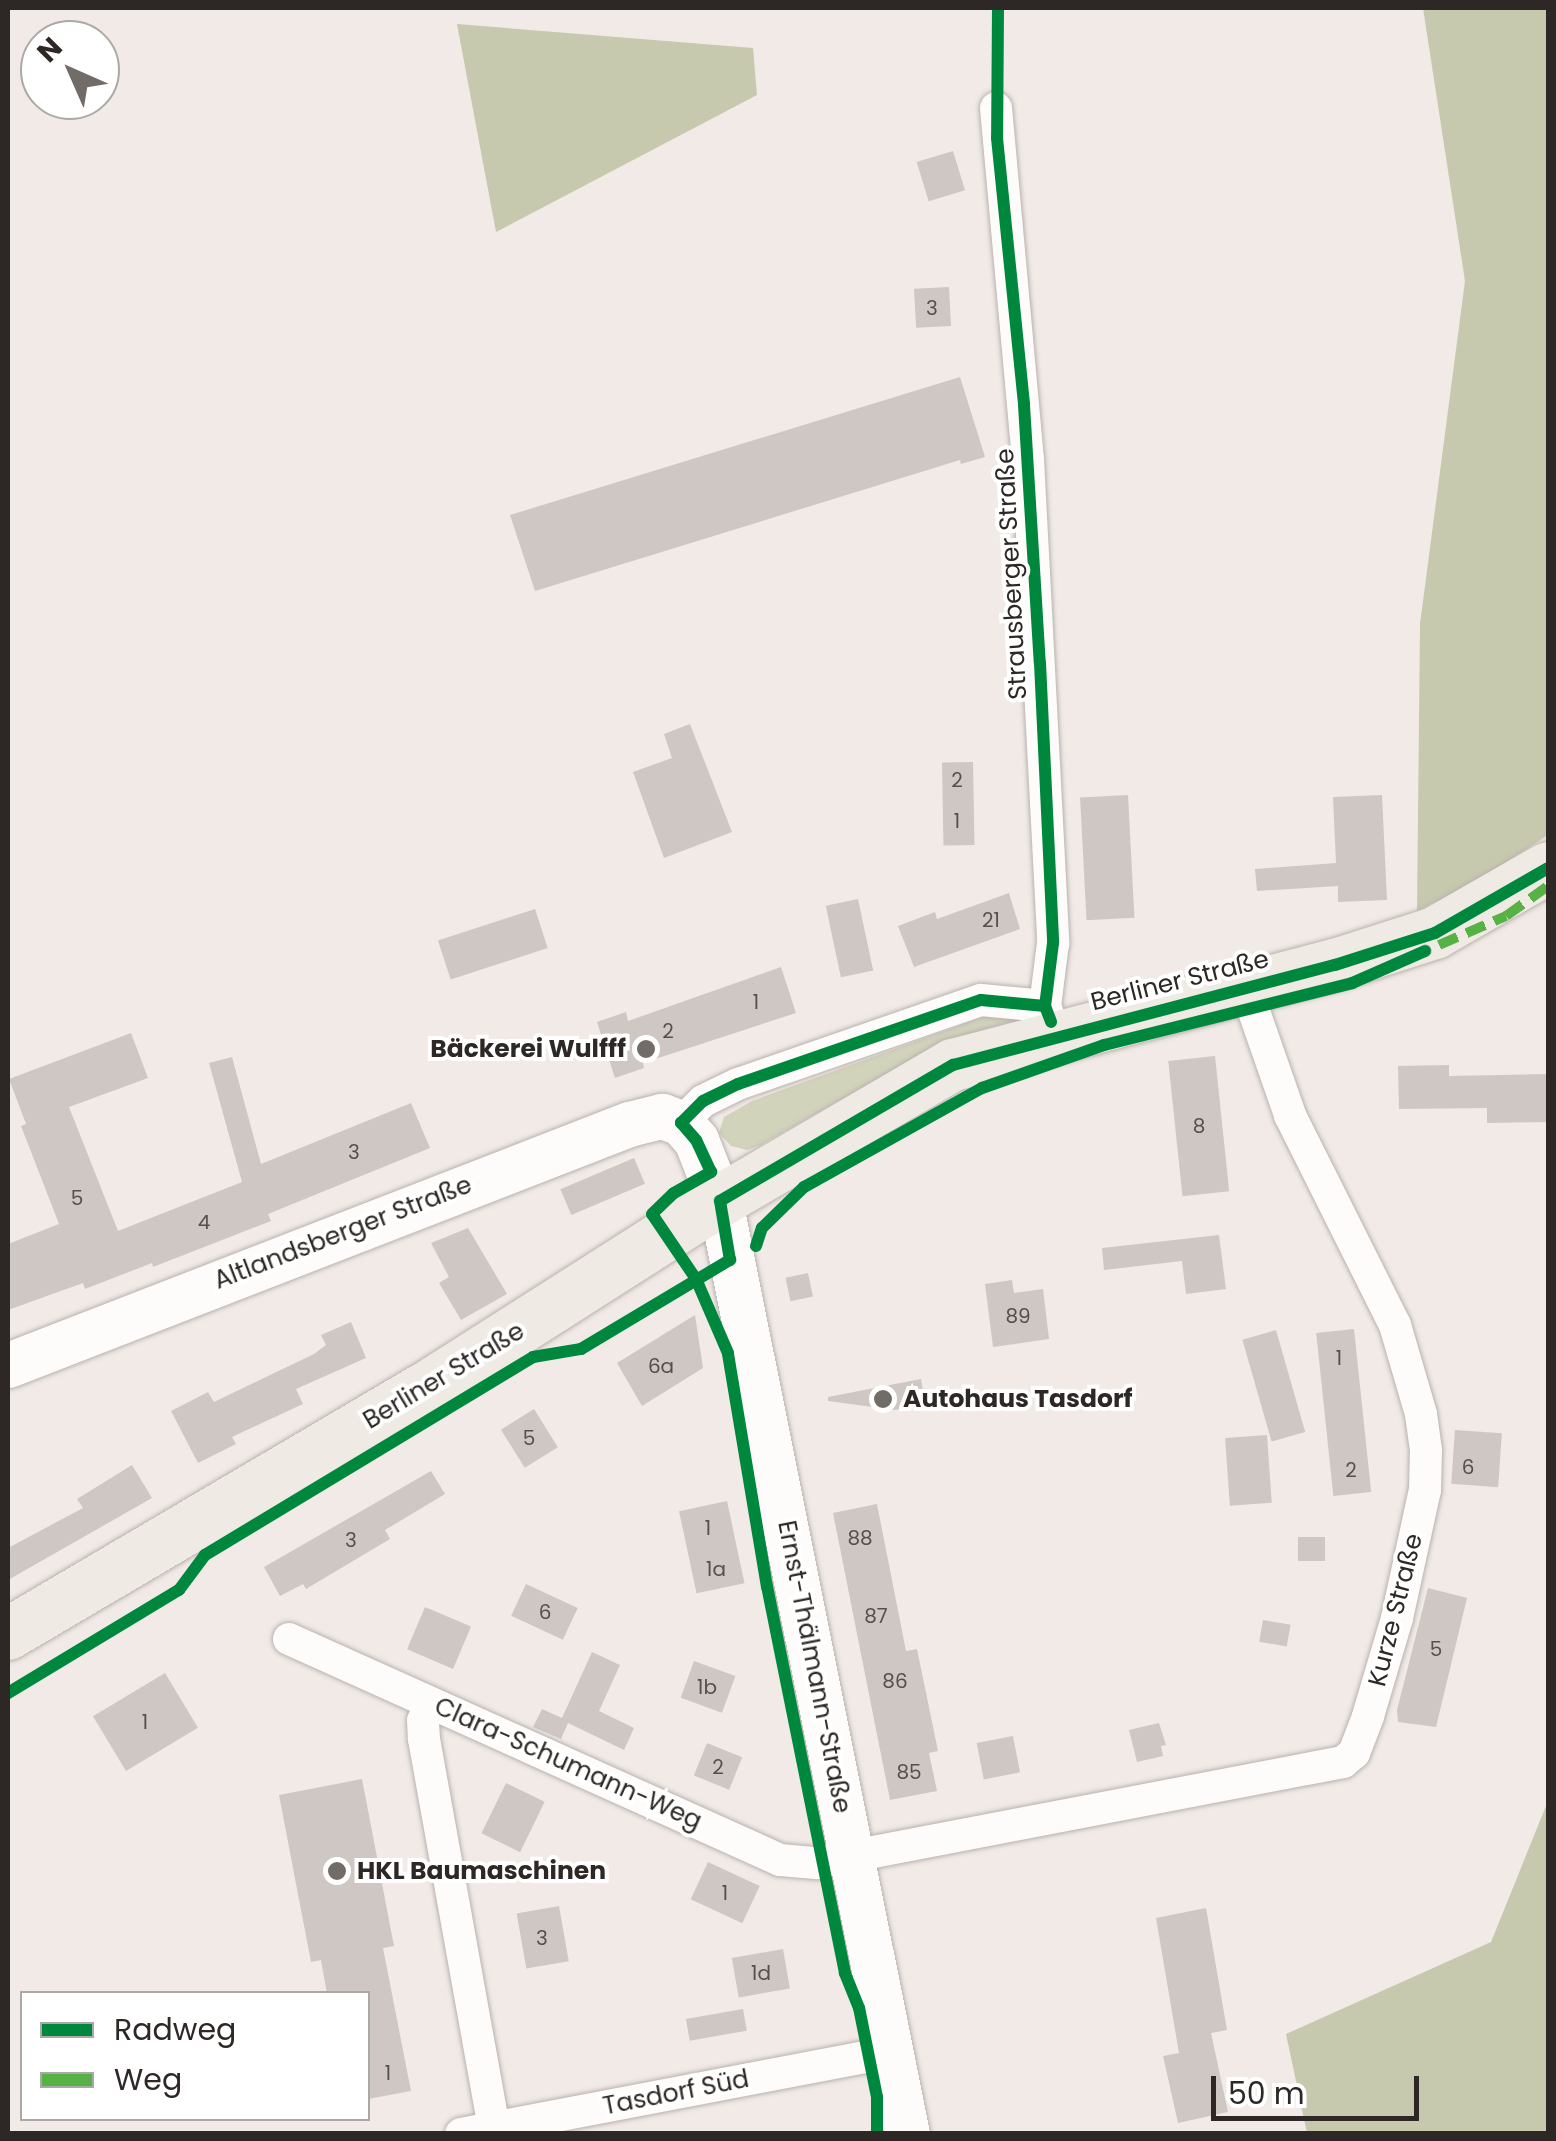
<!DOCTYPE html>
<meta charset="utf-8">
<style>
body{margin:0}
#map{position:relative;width:1556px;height:2141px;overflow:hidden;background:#f2eae6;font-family:Poppins,sans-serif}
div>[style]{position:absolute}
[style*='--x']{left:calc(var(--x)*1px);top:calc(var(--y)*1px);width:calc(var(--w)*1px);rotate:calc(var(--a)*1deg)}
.green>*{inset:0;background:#d2d3bb}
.forest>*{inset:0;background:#c7c9ae}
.building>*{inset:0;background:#cec7c4;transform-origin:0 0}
.roads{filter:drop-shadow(0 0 2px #b8b2af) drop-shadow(0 0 2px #b8b2af)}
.minor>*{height:32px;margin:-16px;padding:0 16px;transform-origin:16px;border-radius:16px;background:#fdfcfb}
.secondary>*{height:45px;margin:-22.5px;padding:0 22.5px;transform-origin:22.5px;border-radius:22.5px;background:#fdfcfb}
.primary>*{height:52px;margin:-26px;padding:0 26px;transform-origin:26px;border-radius:26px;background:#efeae4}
.quiet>*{height:10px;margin-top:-5px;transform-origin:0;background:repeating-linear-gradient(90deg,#56b245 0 20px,transparent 0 30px)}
.cycleway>*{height:12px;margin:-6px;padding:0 6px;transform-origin:6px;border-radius:6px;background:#00873e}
.dots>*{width:28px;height:28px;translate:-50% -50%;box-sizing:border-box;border:5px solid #fff;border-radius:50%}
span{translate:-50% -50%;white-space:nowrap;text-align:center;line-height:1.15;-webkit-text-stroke:8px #fff;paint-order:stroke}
.number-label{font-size:20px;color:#55504d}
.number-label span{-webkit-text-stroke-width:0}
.street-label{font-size:25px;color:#2d2825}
.poi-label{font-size:25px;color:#2d2825;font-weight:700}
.right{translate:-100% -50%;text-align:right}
.left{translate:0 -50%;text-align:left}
.frame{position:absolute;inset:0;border:10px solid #2d2825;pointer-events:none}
.legend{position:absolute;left:20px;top:1991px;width:350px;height:130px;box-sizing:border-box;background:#fff;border:2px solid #aba9a8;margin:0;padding:12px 18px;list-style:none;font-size:30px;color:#2d2825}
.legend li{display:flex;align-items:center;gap:20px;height:50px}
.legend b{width:50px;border:2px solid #aba9a8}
.north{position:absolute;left:20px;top:20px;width:100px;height:100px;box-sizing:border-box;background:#fff;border:2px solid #aba9a8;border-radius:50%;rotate:315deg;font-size:28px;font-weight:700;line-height:40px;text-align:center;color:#2d2825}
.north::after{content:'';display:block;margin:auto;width:35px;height:45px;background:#726c69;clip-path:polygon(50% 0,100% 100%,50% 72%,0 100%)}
.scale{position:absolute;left:1211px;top:2076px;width:208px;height:45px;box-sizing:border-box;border:5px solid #2d2825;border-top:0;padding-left:12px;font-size:30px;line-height:35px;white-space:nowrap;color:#2d2825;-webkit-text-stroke:8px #fff;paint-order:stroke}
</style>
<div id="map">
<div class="green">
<div style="clip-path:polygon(994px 1013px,1017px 1013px,1015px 1020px,922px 1054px,759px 1146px,747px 1150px,731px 1146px,719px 1133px,724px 1117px,752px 1101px)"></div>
</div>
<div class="forest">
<div style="clip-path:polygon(1423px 8px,1548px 8px,1548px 835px,1477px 881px,1417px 911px,1420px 624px,1465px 281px)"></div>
<div style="clip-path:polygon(457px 24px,753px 48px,757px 95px,496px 232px)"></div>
<div style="clip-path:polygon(1548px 1801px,1548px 2133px,1307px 2133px,1286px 2034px,1491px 1942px)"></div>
</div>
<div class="building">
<div style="left:953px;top:151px;width:41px;height:38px;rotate:73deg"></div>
<div style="left:949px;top:287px;width:39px;height:35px;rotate:87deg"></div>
<div style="clip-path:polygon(960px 377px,985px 457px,961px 464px,960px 460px,535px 591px,510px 515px)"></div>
<div style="clip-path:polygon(690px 724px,732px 832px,664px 858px,633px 772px,672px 758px,664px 734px)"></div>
<div style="left:973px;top:762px;width:83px;height:31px;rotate:89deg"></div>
<div style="left:1128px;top:795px;width:123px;height:48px;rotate:87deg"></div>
<div style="clip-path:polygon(1382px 795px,1387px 900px,1338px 902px,1338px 886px,1257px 891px,1255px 869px,1336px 863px,1333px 797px)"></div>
<div style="clip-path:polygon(1009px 893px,1020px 929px,914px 967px,898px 926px,935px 912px,937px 919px)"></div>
<div style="left:858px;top:899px;width:73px;height:33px;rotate:78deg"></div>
<div style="left:535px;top:909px;width:41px;height:102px;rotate:72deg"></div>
<div style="clip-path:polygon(781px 967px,796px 1013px,643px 1063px,644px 1068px,615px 1078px,597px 1022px,626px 1012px,628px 1021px)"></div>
<div style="clip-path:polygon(131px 1033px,148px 1078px,69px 1107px,118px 1231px,242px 1182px,209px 1063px,232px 1057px,261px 1164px,411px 1103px,430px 1148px,268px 1214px,271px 1221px,153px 1267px,152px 1263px,85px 1289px,83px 1283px,8px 1310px,8px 1244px,59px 1224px,21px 1126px,26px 1124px,9px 1079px)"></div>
<div style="left:1215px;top:1056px;width:136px;height:47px;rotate:84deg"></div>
<div style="clip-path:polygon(1449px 1065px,1449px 1076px,1548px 1074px,1548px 1122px,1487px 1123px,1487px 1108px,1399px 1109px,1398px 1066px)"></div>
<div style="left:634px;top:1158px;width:28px;height:80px;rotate:67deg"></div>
<div style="clip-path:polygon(468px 1228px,507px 1294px,461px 1320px,439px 1283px,449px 1277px,431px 1243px)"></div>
<div style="clip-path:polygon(1219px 1235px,1226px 1289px,1186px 1294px,1182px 1261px,1104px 1270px,1102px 1248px)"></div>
<div style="left:808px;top:1273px;width:24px;height:23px;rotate:78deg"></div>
<div style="clip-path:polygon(1012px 1280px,1014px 1293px,1043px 1289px,1049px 1339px,993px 1347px,985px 1284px)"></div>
<div style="clip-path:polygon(695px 1315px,703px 1368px,642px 1406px,617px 1363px)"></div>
<div style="clip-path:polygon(351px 1322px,366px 1358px,296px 1389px,303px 1404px,232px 1437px,236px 1444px,198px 1463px,171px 1411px,208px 1392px,214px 1402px,314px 1354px,326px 1345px,321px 1335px)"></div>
<div style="left:1354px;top:1329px;width:164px;height:38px;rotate:84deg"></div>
<div style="left:1276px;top:1330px;width:106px;height:35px;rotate:74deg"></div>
<div style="clip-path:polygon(921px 1379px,925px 1404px,895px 1410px,828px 1401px,828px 1397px)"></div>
<div style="left:534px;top:1409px;width:45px;height:39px;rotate:58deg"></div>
<div style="left:1455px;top:1430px;width:47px;height:54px;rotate:4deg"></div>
<div style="left:1267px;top:1435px;width:68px;height:42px;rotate:86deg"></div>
<div style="clip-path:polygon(132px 1465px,152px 1498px,8px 1580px,8px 1548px,83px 1508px,77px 1499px)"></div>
<div style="clip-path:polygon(431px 1471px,445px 1494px,385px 1530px,390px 1539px,306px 1589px,303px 1584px,280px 1596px,264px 1567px)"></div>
<div style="left:727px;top:1501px;width:84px;height:49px;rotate:78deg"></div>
<div style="clip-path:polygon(877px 1504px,906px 1651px,917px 1649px,938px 1751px,929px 1753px,937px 1791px,890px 1800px,833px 1513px)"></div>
<div style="left:1298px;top:1537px;width:27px;height:24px"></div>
<div style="left:526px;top:1584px;width:57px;height:35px;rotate:25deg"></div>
<div style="clip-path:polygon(1428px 1588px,1467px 1598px,1436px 1727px,1398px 1722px,1397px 1710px)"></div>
<div style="left:425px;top:1607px;width:50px;height:46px;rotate:23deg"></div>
<div style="left:1263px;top:1620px;width:28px;height:22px;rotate:10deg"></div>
<div style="clip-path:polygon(592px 1652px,620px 1665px,599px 1711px,634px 1728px,624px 1750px,568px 1723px,561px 1739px,533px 1727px,542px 1709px,562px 1718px)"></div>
<div style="left:694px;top:1661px;width:44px;height:39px;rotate:20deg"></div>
<div style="left:165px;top:1673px;width:64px;height:84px;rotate:59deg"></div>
<div style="clip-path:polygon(1159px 1723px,1166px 1745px,1161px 1746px,1163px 1756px,1137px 1762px,1129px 1730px)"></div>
<div style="left:1013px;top:1736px;width:37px;height:37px;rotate:79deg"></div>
<div style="left:707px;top:1743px;width:38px;height:35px;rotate:22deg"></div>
<div style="clip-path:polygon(362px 1779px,394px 1946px,383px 1948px,411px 2091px,368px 2099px,368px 1994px,327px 1994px,321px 1960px,311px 1962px,279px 1795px)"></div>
<div style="left:506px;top:1783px;width:43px;height:56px;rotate:26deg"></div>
<div style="left:708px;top:1862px;width:57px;height:41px;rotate:25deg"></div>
<div style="left:559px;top:1906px;width:56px;height:43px;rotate:80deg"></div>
<div style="clip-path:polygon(1206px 1908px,1227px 2030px,1211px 2033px,1228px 2112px,1178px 2123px,1163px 2056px,1179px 2053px,1156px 1918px)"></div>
<div style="left:783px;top:1949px;width:40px;height:52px;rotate:80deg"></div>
<div style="left:743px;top:2009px;width:22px;height:58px;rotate:80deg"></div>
</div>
<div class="roads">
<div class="minor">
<div style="--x:996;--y:108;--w:352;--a:84.8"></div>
<div style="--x:1028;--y:459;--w:485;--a:87"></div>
<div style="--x:1053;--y:943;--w:64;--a:97.2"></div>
<div style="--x:1045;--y:1006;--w:32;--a:70"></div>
<div style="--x:681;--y:1123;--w:31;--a:-45"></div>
<div style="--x:703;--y:1101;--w:39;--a:-26"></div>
<div style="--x:738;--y:1084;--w:257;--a:-19.1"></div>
<div style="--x:981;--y:1000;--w:64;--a:5.4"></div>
<div style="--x:289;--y:1639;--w:538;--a:24.23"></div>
<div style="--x:780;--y:1860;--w:36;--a:5"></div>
<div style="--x:816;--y:1863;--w:537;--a:-10.85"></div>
<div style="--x:1343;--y:1762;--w:14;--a:-39"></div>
<div style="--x:1354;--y:1753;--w:40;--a:-69"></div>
<div style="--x:1368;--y:1716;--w:102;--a:-73.5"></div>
<div style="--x:1397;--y:1618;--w:131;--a:-77.7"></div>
<div style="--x:1425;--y:1490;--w:40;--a:-88.6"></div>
<div style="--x:1426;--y:1450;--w:36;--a:-98"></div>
<div style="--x:1421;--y:1414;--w:93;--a:-106.3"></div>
<div style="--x:1395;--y:1325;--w:235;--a:-116.6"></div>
<div style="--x:1290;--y:1115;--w:137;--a:-109.2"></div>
<div style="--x:430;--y:1703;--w:19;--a:111"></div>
<div style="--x:423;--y:1721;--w:18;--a:87"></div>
<div style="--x:424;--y:1739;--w:394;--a:79.8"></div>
<div style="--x:461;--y:2134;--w:438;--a:-10.8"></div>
</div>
<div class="secondary">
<div style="--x:8;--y:1365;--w:666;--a:-21.21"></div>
<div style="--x:629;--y:1124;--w:34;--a:-14"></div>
<div style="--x:662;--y:1116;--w:20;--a:20"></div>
<div style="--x:681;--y:1123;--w:23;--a:49"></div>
<div style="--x:696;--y:1140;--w:66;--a:68.5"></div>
<div style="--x:720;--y:1201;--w:952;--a:78.67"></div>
</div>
<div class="primary">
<div style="--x:8;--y:1634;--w:481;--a:-30.5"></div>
<div style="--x:423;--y:1390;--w:352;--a:-32.5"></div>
<div style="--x:720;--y:1201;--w:270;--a:-30.3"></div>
<div style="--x:953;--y:1065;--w:395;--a:-14.7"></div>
<div style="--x:1335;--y:965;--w:105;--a:-17.7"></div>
<div style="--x:1435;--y:933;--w:130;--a:-29.9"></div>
</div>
</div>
<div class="quiet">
<div style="--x:1439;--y:945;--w:73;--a:-23.4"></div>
<div style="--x:1506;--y:916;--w:52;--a:-35.5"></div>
</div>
<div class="cycleway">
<div style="--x:998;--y:8;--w:130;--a:90.4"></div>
<div style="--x:997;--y:138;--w:268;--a:84.2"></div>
<div style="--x:1024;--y:405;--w:258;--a:86.5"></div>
<div style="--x:1040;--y:663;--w:280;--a:87.3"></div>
<div style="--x:1053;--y:943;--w:64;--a:97.2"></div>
<div style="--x:1045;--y:1006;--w:17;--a:69"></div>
<div style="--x:756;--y:1246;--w:19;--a:-72"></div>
<div style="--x:762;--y:1228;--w:59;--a:-44.3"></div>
<div style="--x:804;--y:1187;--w:204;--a:-29.1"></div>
<div style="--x:982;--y:1088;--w:129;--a:-19.4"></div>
<div style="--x:1104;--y:1045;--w:256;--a:-14"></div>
<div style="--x:1352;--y:983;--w:80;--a:-23.7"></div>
<div style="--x:8;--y:1693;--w:200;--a:-31.1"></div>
<div style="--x:179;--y:1590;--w:44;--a:-53.4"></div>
<div style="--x:205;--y:1555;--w:383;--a:-31.1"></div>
<div style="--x:533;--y:1357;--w:49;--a:-9.5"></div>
<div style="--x:581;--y:1349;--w:174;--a:-30.9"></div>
<div style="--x:730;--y:1260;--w:60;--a:-99.6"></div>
<div style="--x:720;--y:1201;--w:270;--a:-30.3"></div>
<div style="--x:953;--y:1065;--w:395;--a:-14.7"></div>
<div style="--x:1335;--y:965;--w:105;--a:-17.7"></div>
<div style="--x:1435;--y:933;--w:130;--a:-29.9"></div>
<div style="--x:877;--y:2134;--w:37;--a:-90"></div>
<div style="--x:877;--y:2097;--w:91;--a:-101.4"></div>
<div style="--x:859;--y:2008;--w:38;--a:-112"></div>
<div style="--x:845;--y:1973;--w:394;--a:-101.4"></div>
<div style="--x:767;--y:1587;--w:237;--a:-99.5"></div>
<div style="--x:728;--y:1353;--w:81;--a:-113.4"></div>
<div style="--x:696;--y:1279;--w:78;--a:-124.1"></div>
<div style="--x:652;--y:1214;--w:30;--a:-44"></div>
<div style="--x:674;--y:1193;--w:43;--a:-29.6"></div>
<div style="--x:711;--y:1172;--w:35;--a:-115"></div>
<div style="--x:696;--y:1140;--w:23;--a:-131"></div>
<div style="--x:681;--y:1123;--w:31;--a:-45"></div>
<div style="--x:703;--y:1101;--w:39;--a:-26"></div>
<div style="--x:738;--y:1084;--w:257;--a:-19.1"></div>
<div style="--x:981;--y:1000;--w:64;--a:5.4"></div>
</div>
<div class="dots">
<div style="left:646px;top:1049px;background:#726c69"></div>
<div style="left:883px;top:1399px;background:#726c69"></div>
<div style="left:337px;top:1871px;background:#726c69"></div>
</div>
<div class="number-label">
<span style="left:932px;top:308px">3</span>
<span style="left:957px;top:780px">2</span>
<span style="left:957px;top:821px">1</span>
<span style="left:991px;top:920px">21</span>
<span style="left:756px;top:1002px">1</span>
<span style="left:668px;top:1031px">2</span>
<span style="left:1199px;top:1126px">8</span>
<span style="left:354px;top:1152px">3</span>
<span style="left:77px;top:1198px">5</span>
<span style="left:204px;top:1222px">4</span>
<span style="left:1018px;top:1316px">89</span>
<span style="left:1339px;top:1358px">1</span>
<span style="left:661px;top:1366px">6a</span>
<span style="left:529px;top:1438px">5</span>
<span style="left:1468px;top:1467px">6</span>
<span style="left:1351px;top:1470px">2</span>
<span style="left:708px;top:1528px">1</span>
<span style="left:860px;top:1538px">88</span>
<span style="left:351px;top:1540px">3</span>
<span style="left:716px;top:1569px">1a</span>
<span style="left:545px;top:1612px">6</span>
<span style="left:876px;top:1616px">87</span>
<span style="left:1436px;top:1649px">5</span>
<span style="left:895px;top:1681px">86</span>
<span style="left:707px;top:1687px">1b</span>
<span style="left:145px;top:1722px">1</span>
<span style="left:718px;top:1767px">2</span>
<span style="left:909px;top:1772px">85</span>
<span style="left:725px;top:1893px">1</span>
<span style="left:542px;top:1938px">3</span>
<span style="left:761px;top:1973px">1d</span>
<span style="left:388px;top:2073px">1</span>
</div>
<div class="street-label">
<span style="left:1012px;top:574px;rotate:-93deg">Strausberger Straße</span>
<span style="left:1180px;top:981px;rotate:-14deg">Berliner Straße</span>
<span style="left:343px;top:1233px;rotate:-21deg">Altlandsberger Straße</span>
<span style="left:444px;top:1376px;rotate:-31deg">Berliner Straße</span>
<span style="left:1396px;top:1610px;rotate:-76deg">Kurze Straße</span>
<span style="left:814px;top:1667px;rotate:79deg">Ernst-Thälmann-Straße</span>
<span style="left:568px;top:1764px;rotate:24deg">Clara-Schumann-Weg</span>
<span style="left:676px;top:2093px;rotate:-11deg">Tasdorf Süd</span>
</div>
<div class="poi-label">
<span class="right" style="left:626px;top:1049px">Bäckerei Wulfff</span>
<span class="left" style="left:903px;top:1399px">Autohaus Tasdorf</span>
<span class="left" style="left:357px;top:1871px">HKL Baumaschinen</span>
</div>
<div class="frame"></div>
<ul class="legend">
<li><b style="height:12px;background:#00873e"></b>Radweg</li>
<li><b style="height:12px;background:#56b245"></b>Weg</li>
</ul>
<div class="north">N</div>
<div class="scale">50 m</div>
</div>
